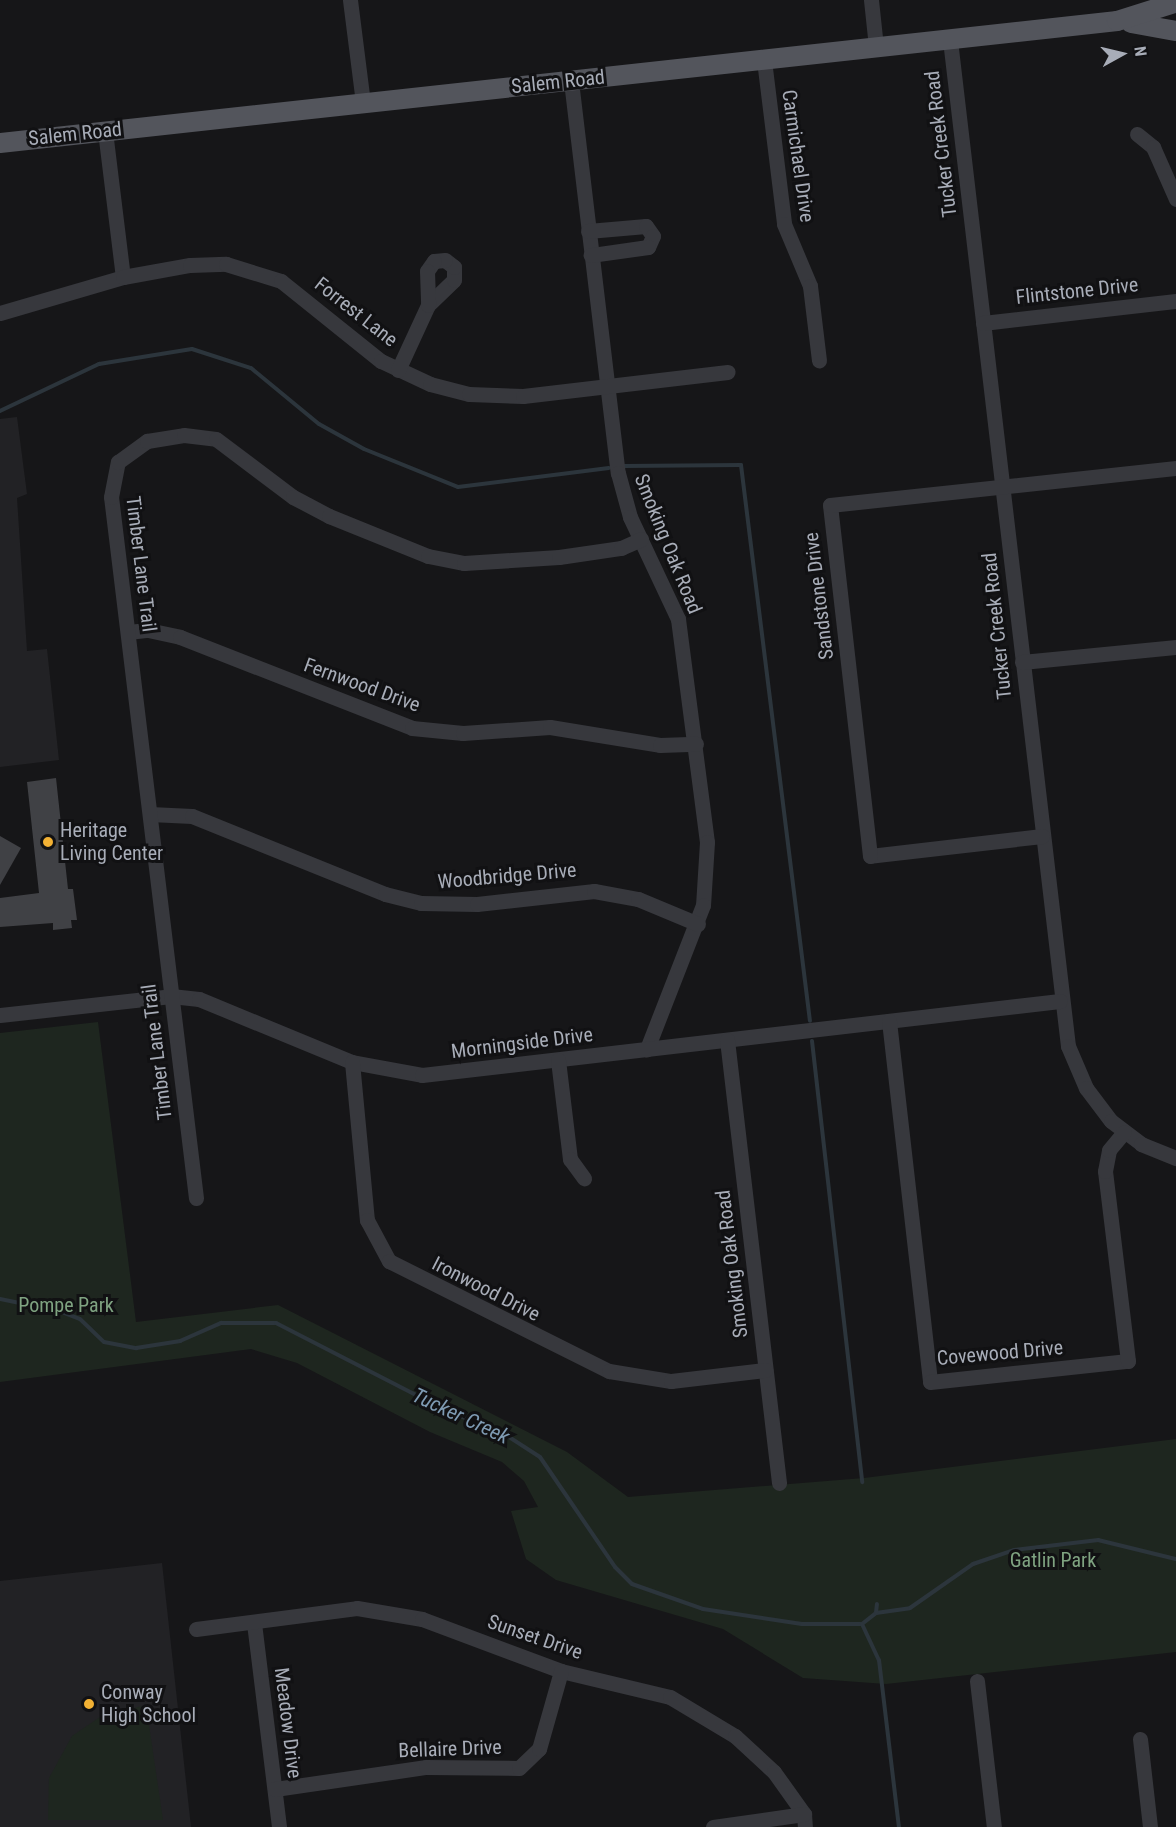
<!DOCTYPE html>
<style>
body{margin:0}
#map{position:relative;width:1176px;height:1827px;overflow:hidden;background:#161618;font-family:"Roboto Condensed",sans-serif}
div>[style]{position:absolute}
[style*='--x']{left:calc(var(--x)*1px);top:calc(var(--y)*1px);width:calc(var(--w)*1px);rotate:calc(var(--a)*1deg)}
.built>*{inset:0;background:#222225}
.green>*{inset:0;background:#1e261f}
.stream>*{height:4px;margin:-2px;padding:0 2px;transform-origin:2px;border-radius:2px;background:#2c353c}
.building>*{inset:0;background:#404145}
.minor>*{height:15px;margin:-7.5px;padding:0 7.5px;transform-origin:7.5px;border-radius:7.5px;background:#37383d}
.major>*{height:20px;margin:-10px;padding:0 10px;transform-origin:10px;border-radius:10px;background:#53555c}
.dots>*{width:16px;height:16px;translate:-50% -50%;box-sizing:border-box;border:3px solid #111113;border-radius:50%}
span{translate:-50% -50%;white-space:nowrap;text-align:center;line-height:1.15;-webkit-text-stroke:6px #111113;paint-order:stroke}
.street-label{font-size:20px;color:#a8adb8}
.poi-label{font-size:20px;color:#a8adb8}
.left{translate:0 -50%;text-align:left}
.park-label{font-size:20px;color:#7fa381}
.water-label{font-size:21px;color:#7f9bb3;font-style:italic}
.north{position:absolute;left:1092px;top:24px;width:60px;height:60px;-webkit-text-stroke:4px #111113;paint-order:stroke;rotate:82deg;font-size:16px;font-weight:700;line-height:24px;text-align:center;color:#a8adb8}
.north::after{content:'';display:block;margin:auto;width:21px;height:27px;background:#a8adb8;clip-path:polygon(50% 0,100% 100%,50% 72%,0 100%)}
</style>
<div id="map">
<div class="built">
<div style="clip-path:polygon(17px 417px,27px 494px,17px 498px,27px 651px,47px 649px,59px 760px,0 767px,0 419px)"></div>
<div style="clip-path:polygon(162px 1563px,191px 1827px,0 1827px,0 1581px)"></div>
</div>
<div class="green">
<div style="clip-path:polygon(98px 1022px,136px 1322px,278px 1305px,567px 1452px,628px 1497px,864px 1478px,1176px 1439px,1176px 1652px,886px 1684px,803px 1678px,723px 1629px,556px 1580px,526px 1559px,511px 1511px,538px 1507px,524px 1481px,502px 1462px,430px 1432px,297px 1363px,251px 1349px,0 1382px,0 1033px)"></div>
<div style="clip-path:polygon(146px 1705px,163px 1820px,48px 1820px,49px 1778px,72px 1736px,100px 1717px)"></div>
</div>
<div class="stream">
<div style="--x:0;--y:411;--w:110;--a:-25.4"></div>
<div style="--x:99;--y:364;--w:94;--a:-9.2"></div>
<div style="--x:192;--y:349;--w:62;--a:17.9"></div>
<div style="--x:251;--y:368;--w:88;--a:39.5"></div>
<div style="--x:319;--y:424;--w:51;--a:29.1"></div>
<div style="--x:364;--y:449;--w:101;--a:22"></div>
<div style="--x:458;--y:487;--w:152;--a:-7.2"></div>
<div style="--x:624;--y:466;--w:117;--a:-0.5"></div>
<div style="--x:741;--y:465;--w:560;--a:82.93"></div>
<div style="--x:812;--y:1041;--w:444;--a:83.5"></div>
<div style="--x:0;--y:1299;--w:60;--a:11.5"></div>
<div style="--x:59;--y:1311;--w:22;--a:21"></div>
<div style="--x:80;--y:1319;--w:33;--a:44"></div>
<div style="--x:104;--y:1342;--w:33;--a:11"></div>
<div style="--x:136;--y:1348;--w:45;--a:-9"></div>
<div style="--x:180;--y:1341;--w:45;--a:-23.7"></div>
<div style="--x:221;--y:1323;--w:55;--a:0"></div>
<div style="--x:276;--y:1323;--w:188;--a:27.2"></div>
<div style="--x:443;--y:1409;--w:68;--a:22.4"></div>
<div style="--x:506;--y:1435;--w:40;--a:32.9"></div>
<div style="--x:540;--y:1457;--w:133;--a:55.7"></div>
<div style="--x:615;--y:1567;--w:24;--a:45"></div>
<div style="--x:632;--y:1584;--w:75;--a:19.4"></div>
<div style="--x:703;--y:1609;--w:100;--a:8.6"></div>
<div style="--x:802;--y:1624;--w:60;--a:0"></div>
<div style="--x:862;--y:1624;--w:18;--a:-38"></div>
<div style="--x:876;--y:1613;--w:34;--a:-8"></div>
<div style="--x:910;--y:1608;--w:77;--a:-34.9"></div>
<div style="--x:973;--y:1564;--w:43;--a:-18.9"></div>
<div style="--x:1014;--y:1550;--w:85;--a:-6.8"></div>
<div style="--x:1098;--y:1540;--w:80;--a:13.7"></div>
<div style="--x:876;--y:1613;--w:9;--a:-84"></div>
<div style="--x:862;--y:1624;--w:40;--a:65"></div>
<div style="--x:879;--y:1660;--w:168;--a:83.2"></div>
</div>
<div class="building">
<div style="clip-path:polygon(56px 778px,68px 889px,73px 889px,77px 920px,71px 920px,72px 928px,53px 930px,53px 923px,0 927px,0 898px,39px 893px,27px 782px)"></div>
<div style="clip-path:polygon(0 836px,21px 848px,0 885px)"></div>
</div>
<div class="minor">
<div style="--x:350;--y:0;--w:104;--a:82.8"></div>
<div style="--x:871;--y:0;--w:47;--a:83.9"></div>
<div style="--x:950;--y:40;--w:1013;--a:83.31"></div>
<div style="--x:1068;--y:1046;--w:46;--a:66.8"></div>
<div style="--x:1086;--y:1088;--w:41;--a:52.9"></div>
<div style="--x:1111;--y:1121;--w:38;--a:37"></div>
<div style="--x:1141;--y:1144;--w:38;--a:22"></div>
<div style="--x:764;--y:60;--w:165;--a:83"></div>
<div style="--x:784;--y:224;--w:67;--a:67.2"></div>
<div style="--x:810;--y:286;--w:75;--a:83.1"></div>
<div style="--x:571;--y:81;--w:395;--a:83.2"></div>
<div style="--x:618;--y:473;--w:46;--a:74.7"></div>
<div style="--x:630;--y:517;--w:113;--a:64.8"></div>
<div style="--x:678;--y:619;--w:225;--a:82.6"></div>
<div style="--x:707;--y:842;--w:63;--a:93.6"></div>
<div style="--x:703;--y:905;--w:155;--a:111.3"></div>
<div style="--x:105;--y:131;--w:147;--a:83"></div>
<div style="--x:1137;--y:134;--w:21;--a:39"></div>
<div style="--x:1153;--y:147;--w:57;--a:66.1"></div>
<div style="--x:588;--y:231;--w:58;--a:-4.9"></div>
<div style="--x:646;--y:226;--w:12;--a:55"></div>
<div style="--x:653;--y:236;--w:12;--a:114"></div>
<div style="--x:648;--y:247;--w:58;--a:172"></div>
<div style="--x:0;--y:313;--w:128;--a:-16.3"></div>
<div style="--x:123;--y:277;--w:68;--a:-10.2"></div>
<div style="--x:190;--y:265;--w:36;--a:-2"></div>
<div style="--x:226;--y:264;--w:58;--a:17.2"></div>
<div style="--x:281;--y:281;--w:128;--a:38.7"></div>
<div style="--x:381;--y:361;--w:54;--a:25.1"></div>
<div style="--x:430;--y:384;--w:40;--a:14.4"></div>
<div style="--x:469;--y:394;--w:54;--a:2.1"></div>
<div style="--x:523;--y:396;--w:206;--a:-6.7"></div>
<div style="--x:983;--y:323;--w:194;--a:-6.5"></div>
<div style="--x:398;--y:370;--w:72;--a:-65.2"></div>
<div style="--x:428;--y:305;--w:36;--a:-44"></div>
<div style="--x:454;--y:280;--w:13;--a:-90"></div>
<div style="--x:454;--y:267;--w:11;--a:-142"></div>
<div style="--x:445;--y:260;--w:11;--a:175"></div>
<div style="--x:434;--y:261;--w:12;--a:125"></div>
<div style="--x:427;--y:271;--w:34;--a:88"></div>
<div style="--x:128;--y:632;--w:20;--a:-6"></div>
<div style="--x:148;--y:630;--w:33;--a:12"></div>
<div style="--x:180;--y:637;--w:249;--a:21.4"></div>
<div style="--x:412;--y:728;--w:51;--a:5.6"></div>
<div style="--x:463;--y:733;--w:87;--a:-3.9"></div>
<div style="--x:550;--y:727;--w:111;--a:9.3"></div>
<div style="--x:660;--y:745;--w:36;--a:-2"></div>
<div style="--x:1022;--y:662;--w:155;--a:-5.6"></div>
<div style="--x:150;--y:814;--w:42;--a:2.7"></div>
<div style="--x:192;--y:816;--w:208;--a:22"></div>
<div style="--x:385;--y:894;--w:37;--a:14"></div>
<div style="--x:421;--y:903;--w:56;--a:1"></div>
<div style="--x:477;--y:904;--w:118;--a:-6.3"></div>
<div style="--x:594;--y:891;--w:45;--a:10.3"></div>
<div style="--x:638;--y:899;--w:65;--a:22.6"></div>
<div style="--x:1042;--y:836;--w:173;--a:173.4"></div>
<div style="--x:870;--y:856;--w:353;--a:-96.5"></div>
<div style="--x:830;--y:505;--w:348;--a:-6.1"></div>
<div style="--x:0;--y:1015;--w:172;--a:-6.3"></div>
<div style="--x:171;--y:996;--w:28;--a:6"></div>
<div style="--x:199;--y:999;--w:165;--a:22.4"></div>
<div style="--x:352;--y:1062;--w:71;--a:10.5"></div>
<div style="--x:422;--y:1075;--w:642;--a:-6.62"></div>
<div style="--x:889;--y:1021;--w:363;--a:83.5"></div>
<div style="--x:930;--y:1382;--w:199;--a:-6.1"></div>
<div style="--x:1128;--y:1361;--w:191;--a:-96.9"></div>
<div style="--x:1105;--y:1171;--w:21;--a:-79"></div>
<div style="--x:1109;--y:1150;--w:23;--a:-50"></div>
<div style="--x:727;--y:1040;--w:446;--a:83.3"></div>
<div style="--x:558;--y:1060;--w:100;--a:83.1"></div>
<div style="--x:570;--y:1159;--w:24;--a:54"></div>
<div style="--x:352;--y:1062;--w:159;--a:84.6"></div>
<div style="--x:367;--y:1220;--w:47;--a:61.8"></div>
<div style="--x:389;--y:1261;--w:246;--a:26.6"></div>
<div style="--x:609;--y:1371;--w:63;--a:9.2"></div>
<div style="--x:671;--y:1381;--w:95;--a:-6.7"></div>
<div style="--x:196;--y:1198;--w:706;--a:-96.91"></div>
<div style="--x:111;--y:497;--w:36;--a:-79"></div>
<div style="--x:118;--y:462;--w:36;--a:-36"></div>
<div style="--x:147;--y:441;--w:37;--a:-9"></div>
<div style="--x:184;--y:435;--w:32;--a:7"></div>
<div style="--x:216;--y:439;--w:96;--a:37"></div>
<div style="--x:293;--y:497;--w:41;--a:27.8"></div>
<div style="--x:329;--y:516;--w:107;--a:22"></div>
<div style="--x:428;--y:556;--w:37;--a:11"></div>
<div style="--x:464;--y:563;--w:95;--a:-3.6"></div>
<div style="--x:559;--y:557;--w:63;--a:-8.3"></div>
<div style="--x:621;--y:548;--w:22;--a:-24"></div>
<div style="--x:254;--y:1623;--w:206;--a:83"></div>
<div style="--x:196;--y:1629;--w:162;--a:-7.4"></div>
<div style="--x:357;--y:1608;--w:66;--a:9.6"></div>
<div style="--x:422;--y:1619;--w:148;--a:20.5"></div>
<div style="--x:561;--y:1671;--w:112;--a:13.4"></div>
<div style="--x:670;--y:1697;--w:76;--a:31"></div>
<div style="--x:735;--y:1736;--w:53;--a:42.7"></div>
<div style="--x:774;--y:1772;--w:52;--a:54.5"></div>
<div style="--x:804;--y:1814;--w:13;--a:86"></div>
<div style="--x:977;--y:1681;--w:147;--a:83.4"></div>
<div style="--x:1140;--y:1739;--w:89;--a:83.5"></div>
<div style="--x:275;--y:1789;--w:153;--a:-8.3"></div>
<div style="--x:426;--y:1767;--w:93;--a:0.6"></div>
<div style="--x:519;--y:1768;--w:28;--a:-44"></div>
<div style="--x:539;--y:1749;--w:81;--a:-74.2"></div>
<div style="--x:713;--y:1827;--w:92;--a:-8.1"></div>
</div>
<div class="major">
<div style="--x:1131;--y:23;--w:46;--a:10.1"></div>
<div style="--x:0;--y:143;--w:1124;--a:-6.23"></div>
<div style="--x:1117;--y:21;--w:60;--a:-17.5"></div>
</div>
<div class="dots">
<div style="left:48px;top:842px;background:#f2b134"></div>
<div style="left:89px;top:1704px;background:#f2b134"></div>
</div>
<div class="street-label">
<span style="left:558px;top:82px;rotate:-6deg">Salem Road</span>
<span style="left:75px;top:134px;rotate:-6deg">Salem Road</span>
<span style="left:941px;top:144px;rotate:-97deg">Tucker Creek Road</span>
<span style="left:798px;top:156px;rotate:82deg">Carmichael Drive</span>
<span style="left:1077px;top:291px;rotate:-6deg">Flintstone Drive</span>
<span style="left:356px;top:312px;rotate:38deg">Forrest Lane</span>
<span style="left:668px;top:544px;rotate:68deg">Smoking Oak Road</span>
<span style="left:141px;top:564px;rotate:83deg">Timber Lane Trail</span>
<span style="left:819px;top:596px;rotate:-97deg">Sandstone Drive</span>
<span style="left:997px;top:626px;rotate:-96deg">Tucker Creek Road</span>
<span style="left:362px;top:685px;rotate:20deg">Fernwood Drive</span>
<span style="left:507px;top:876px;rotate:-5deg">Woodbridge Drive</span>
<span style="left:522px;top:1043px;rotate:-7deg">Morningside Drive</span>
<span style="left:157px;top:1052px;rotate:-97deg">Timber Lane Trail</span>
<span style="left:732px;top:1264px;rotate:-97deg">Smoking Oak Road</span>
<span style="left:486px;top:1289px;rotate:27deg">Ironwood Drive</span>
<span style="left:1000px;top:1353px;rotate:-5deg">Covewood Drive</span>
<span style="left:535px;top:1637px;rotate:19deg">Sunset Drive</span>
<span style="left:288px;top:1723px;rotate:83deg">Meadow Drive</span>
<span style="left:450px;top:1749px;rotate:-2deg">Bellaire Drive</span>
</div>
<div class="poi-label">
<span class="left" style="left:60px;top:842px">Heritage<br>Living Center</span>
<span class="left" style="left:101px;top:1704px">Conway<br>High School</span>
</div>
<div class="park-label">
<span style="left:66px;top:1305px">Pompe Park</span>
<span style="left:1053px;top:1560px">Gatlin Park</span>
</div>
<div class="water-label">
<span style="left:461px;top:1416px;rotate:25deg">Tucker Creek</span>
</div>
<div class="north">N</div>
</div>
